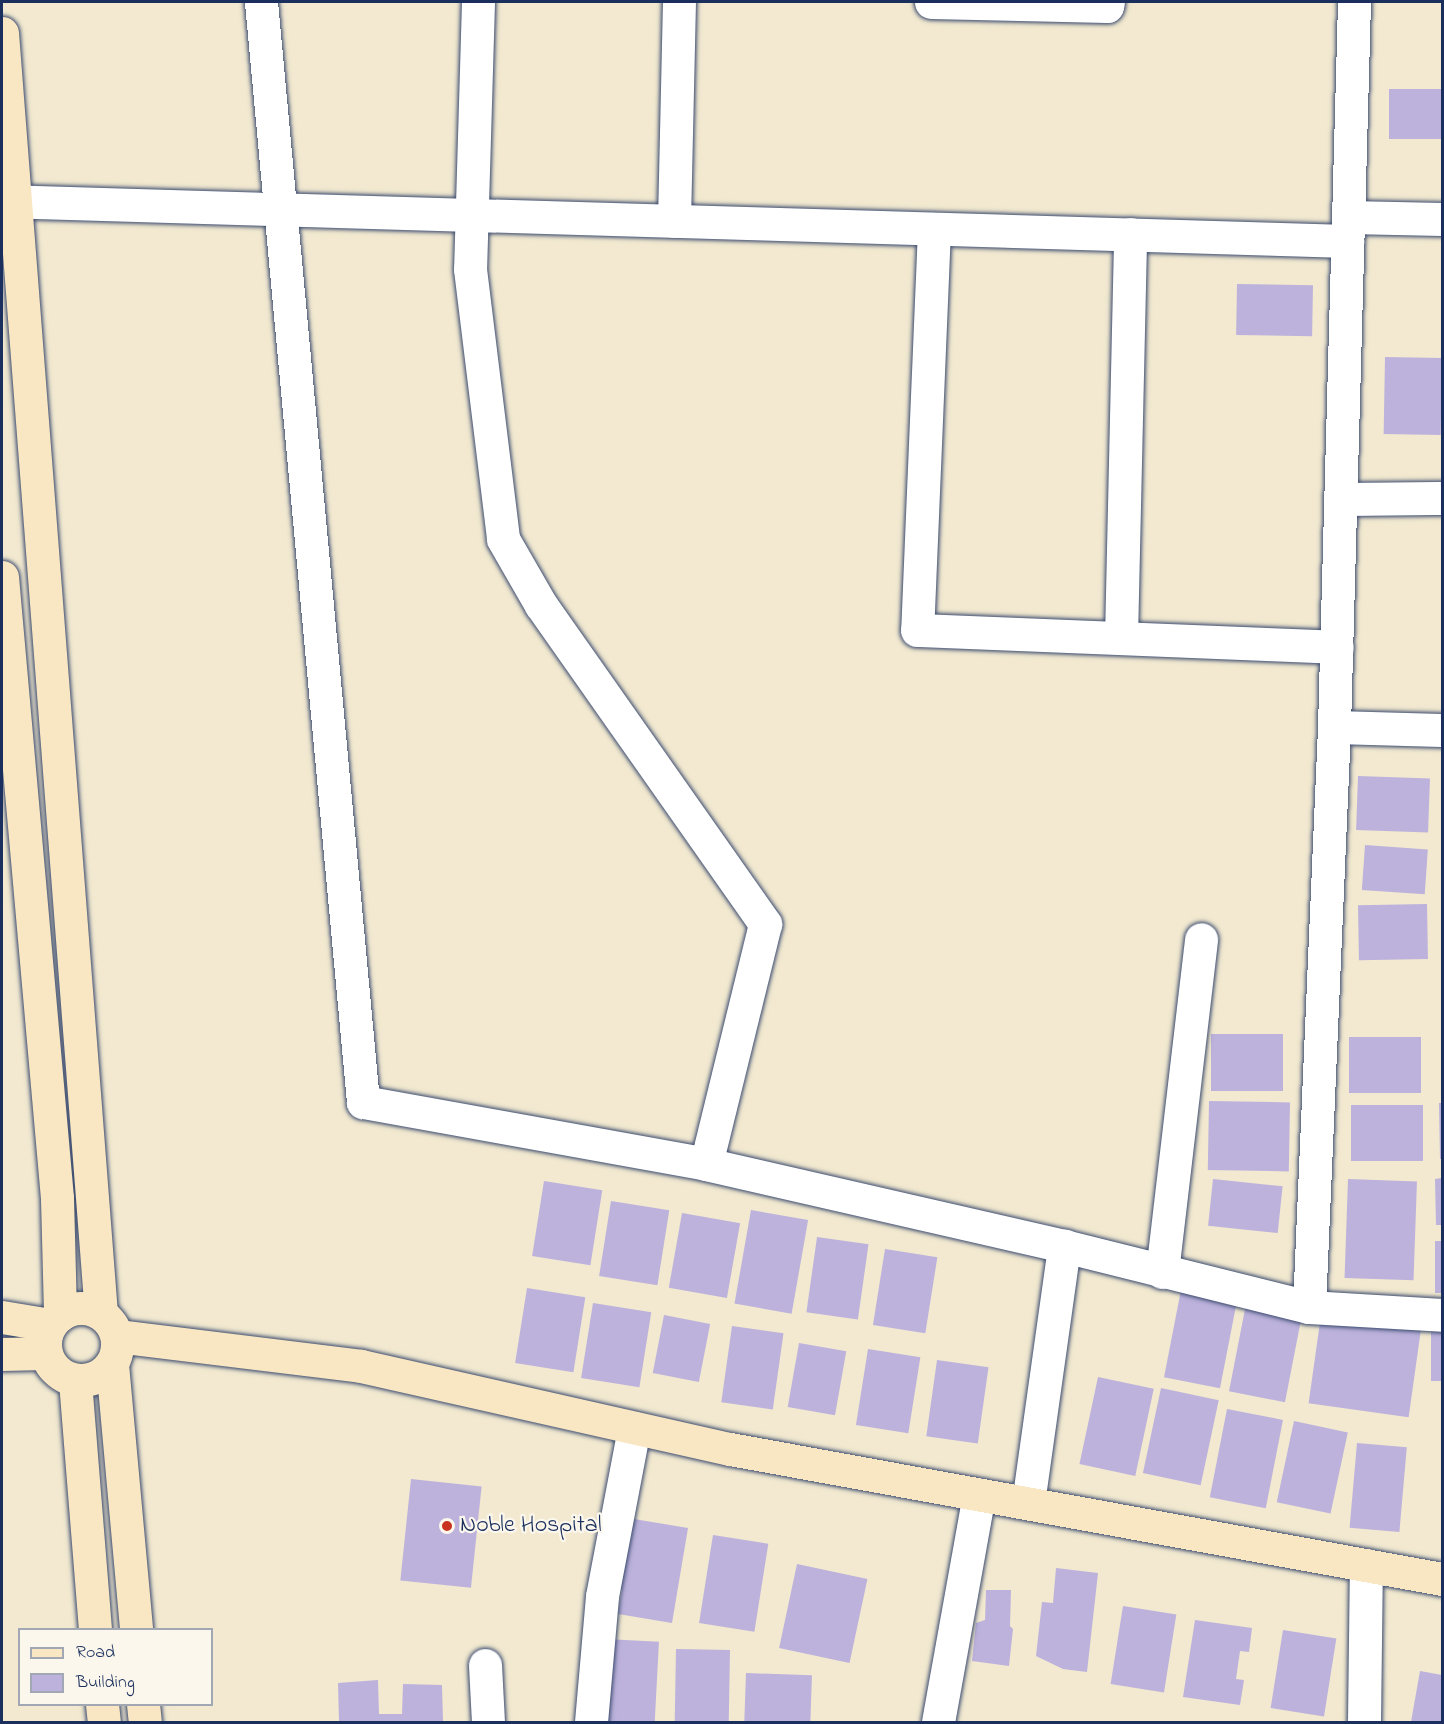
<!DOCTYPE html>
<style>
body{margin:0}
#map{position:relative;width:1444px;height:1724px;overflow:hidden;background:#f2e9d0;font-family:"Indie Flower",sans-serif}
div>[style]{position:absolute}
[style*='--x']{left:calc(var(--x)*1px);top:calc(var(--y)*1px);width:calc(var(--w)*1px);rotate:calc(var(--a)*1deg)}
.building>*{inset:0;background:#bcb2dc;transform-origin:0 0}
.roads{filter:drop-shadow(0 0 2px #3b4b6f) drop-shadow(0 0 2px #3b4b6f)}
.street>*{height:33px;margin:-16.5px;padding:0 16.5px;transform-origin:16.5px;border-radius:16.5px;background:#fff}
.secondary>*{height:33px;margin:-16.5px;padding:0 16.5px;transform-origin:16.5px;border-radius:16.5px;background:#f9e7c3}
.secondary>.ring{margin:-16.5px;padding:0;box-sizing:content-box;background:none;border:33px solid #f9e7c3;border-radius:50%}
.dots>*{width:16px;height:16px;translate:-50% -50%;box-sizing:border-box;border:3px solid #fbf7ec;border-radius:50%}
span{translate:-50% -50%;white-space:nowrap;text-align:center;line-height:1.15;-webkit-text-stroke:4.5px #fbf7ec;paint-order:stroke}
.poi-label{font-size:24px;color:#1b2f5e}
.left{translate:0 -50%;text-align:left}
.frame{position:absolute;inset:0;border:3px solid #1b2f5e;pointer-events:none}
.legend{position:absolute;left:18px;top:1628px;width:195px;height:78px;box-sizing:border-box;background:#fbf7ec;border:2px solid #a1a7b3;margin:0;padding:8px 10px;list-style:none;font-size:18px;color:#1b2f5e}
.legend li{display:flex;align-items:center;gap:12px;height:30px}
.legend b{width:30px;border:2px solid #a1a7b3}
</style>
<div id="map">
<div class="building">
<div style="left:1389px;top:89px;width:53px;height:50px"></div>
<div style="left:1237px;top:284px;width:76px;height:51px;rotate:1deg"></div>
<div style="left:1385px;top:357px;width:57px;height:77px;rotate:1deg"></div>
<div style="left:1358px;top:776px;width:72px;height:54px;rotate:2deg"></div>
<div style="left:1365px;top:845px;width:63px;height:45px;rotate:4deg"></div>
<div style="left:1427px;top:904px;width:55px;height:69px;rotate:89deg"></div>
<div style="left:1211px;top:1034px;width:72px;height:57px"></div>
<div style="left:1349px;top:1037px;width:72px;height:56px"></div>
<div style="left:1209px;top:1101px;width:81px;height:69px;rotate:1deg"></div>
<div style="clip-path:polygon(1439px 1103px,1442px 1103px,1442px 1159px,1440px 1159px)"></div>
<div style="left:1351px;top:1105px;width:72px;height:56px"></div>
<div style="clip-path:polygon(1442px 1178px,1442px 1225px,1436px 1225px,1435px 1179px)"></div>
<div style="left:1213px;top:1179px;width:70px;height:47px;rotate:6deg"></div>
<div style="left:1348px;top:1179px;width:69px;height:99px;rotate:2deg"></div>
<div style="left:544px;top:1181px;width:59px;height:76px;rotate:9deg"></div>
<div style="left:611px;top:1201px;width:59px;height:76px;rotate:9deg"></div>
<div style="left:751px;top:1210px;width:58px;height:95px;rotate:10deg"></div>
<div style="left:682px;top:1213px;width:59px;height:76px;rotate:10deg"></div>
<div style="left:817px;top:1237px;width:52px;height:76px;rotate:8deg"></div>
<div style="left:1435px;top:1241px;width:7px;height:52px"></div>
<div style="left:885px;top:1249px;width:53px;height:77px;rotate:9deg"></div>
<div style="left:527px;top:1288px;width:59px;height:76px;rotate:9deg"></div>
<div style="left:1181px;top:1290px;width:57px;height:89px;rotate:11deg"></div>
<div style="left:593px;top:1303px;width:59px;height:76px;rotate:9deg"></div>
<div style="left:1246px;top:1304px;width:57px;height:89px;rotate:11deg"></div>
<div style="left:664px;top:1315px;width:47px;height:59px;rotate:11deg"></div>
<div style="left:1321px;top:1315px;width:101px;height:89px;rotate:8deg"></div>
<div style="left:1431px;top:1325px;width:11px;height:56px"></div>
<div style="left:732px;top:1326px;width:52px;height:77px;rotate:8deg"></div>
<div style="left:799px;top:1343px;width:48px;height:65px;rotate:10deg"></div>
<div style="left:868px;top:1349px;width:53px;height:77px;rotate:9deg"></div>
<div style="left:937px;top:1360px;width:52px;height:77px;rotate:8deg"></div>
<div style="left:1098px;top:1377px;width:57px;height:89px;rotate:12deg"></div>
<div style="left:1161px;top:1388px;width:59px;height:87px;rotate:12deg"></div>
<div style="left:1227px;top:1409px;width:57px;height:90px;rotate:11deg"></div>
<div style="left:1294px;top:1421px;width:55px;height:83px;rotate:12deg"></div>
<div style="left:1357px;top:1443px;width:50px;height:85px;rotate:5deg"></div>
<div style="left:411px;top:1479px;width:71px;height:102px;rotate:6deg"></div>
<div style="clip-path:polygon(628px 1518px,688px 1528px,672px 1623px,618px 1614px,622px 1590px,616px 1588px)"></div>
<div style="left:713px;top:1535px;width:56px;height:89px;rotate:9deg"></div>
<div style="left:797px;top:1564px;width:72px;height:86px;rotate:12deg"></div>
<div style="clip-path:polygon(1056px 1568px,1098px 1573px,1087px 1672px,1063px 1669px,1036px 1656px,1042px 1602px,1053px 1603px)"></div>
<div style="clip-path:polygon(986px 1590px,1011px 1590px,1010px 1626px,1013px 1629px,1009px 1666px,972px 1661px,976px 1623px,985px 1620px)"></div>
<div style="left:1123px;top:1606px;width:54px;height:79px;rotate:9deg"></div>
<div style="clip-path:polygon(1195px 1620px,1252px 1628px,1249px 1652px,1240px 1651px,1236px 1679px,1244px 1680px,1240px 1705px,1183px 1697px)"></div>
<div style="left:1283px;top:1630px;width:54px;height:79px;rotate:9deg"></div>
<div style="left:605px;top:1639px;width:54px;height:83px;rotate:3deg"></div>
<div style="left:676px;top:1649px;width:54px;height:73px;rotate:1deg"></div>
<div style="clip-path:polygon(1420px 1671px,1442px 1675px,1442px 1722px,1411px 1722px)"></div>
<div style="left:746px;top:1673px;width:66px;height:49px;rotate:2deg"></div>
<div style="clip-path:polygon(378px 1680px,379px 1714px,402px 1714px,403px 1684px,442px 1685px,443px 1722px,339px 1722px,338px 1683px)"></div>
</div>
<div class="roads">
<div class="street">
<div style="--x:261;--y:2;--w:1105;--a:84.7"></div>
<div style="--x:363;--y:1102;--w:349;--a:10.2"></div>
<div style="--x:706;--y:1164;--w:367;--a:12.9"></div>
<div style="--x:1064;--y:1246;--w:252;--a:14"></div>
<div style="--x:1309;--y:1307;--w:133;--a:3.4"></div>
<div style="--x:478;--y:2;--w:267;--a:91.7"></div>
<div style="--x:470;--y:269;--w:272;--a:83"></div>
<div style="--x:503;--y:539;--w:76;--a:60.1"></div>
<div style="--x:541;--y:605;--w:390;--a:54.9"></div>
<div style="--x:765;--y:924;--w:247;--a:103.8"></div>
<div style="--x:931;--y:2;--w:176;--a:1.3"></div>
<div style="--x:1107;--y:6;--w:4;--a:-76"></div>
<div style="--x:2;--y:201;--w:1346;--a:1.7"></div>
<div style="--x:1348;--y:217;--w:94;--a:1.2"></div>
<div style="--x:674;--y:221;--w:219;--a:-88.7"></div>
<div style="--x:934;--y:229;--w:401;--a:92.4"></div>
<div style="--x:917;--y:630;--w:420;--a:2.3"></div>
<div style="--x:1340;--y:499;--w:102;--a:-0.6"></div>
<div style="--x:1121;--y:638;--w:404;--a:-88.7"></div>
<div style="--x:1334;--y:727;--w:108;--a:1.6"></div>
<div style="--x:1162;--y:1272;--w:335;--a:-83.3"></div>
<div style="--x:1309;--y:1307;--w:581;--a:-87.53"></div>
<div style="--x:1334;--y:727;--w:725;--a:-88.42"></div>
<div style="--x:1028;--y:1503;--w:260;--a:-82"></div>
<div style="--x:485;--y:1665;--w:57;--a:87"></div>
<div style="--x:591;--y:1722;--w:126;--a:-85"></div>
<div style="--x:602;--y:1596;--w:171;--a:-79.2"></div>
<div style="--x:938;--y:1722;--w:231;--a:-79.8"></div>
<div style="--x:1364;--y:1722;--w:157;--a:-89.3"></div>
</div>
<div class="secondary">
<div style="--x:2;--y:33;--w:1284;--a:85.58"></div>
<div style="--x:2;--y:577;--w:623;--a:84.94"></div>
<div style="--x:57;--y:1198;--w:117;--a:88.5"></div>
<div class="ring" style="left:45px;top:1308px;width:39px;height:39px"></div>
<div style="--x:2;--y:1317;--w:49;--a:9.5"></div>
<div style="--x:117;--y:1336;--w:246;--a:7"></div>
<div style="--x:361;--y:1366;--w:378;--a:12.7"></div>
<div style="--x:730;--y:1449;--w:724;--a:10.35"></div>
<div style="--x:2;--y:1354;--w:43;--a:-1.3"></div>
<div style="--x:112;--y:1364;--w:267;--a:84.8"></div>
<div style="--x:75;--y:1381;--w:250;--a:85.4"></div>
<div style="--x:102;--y:1704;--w:18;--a:84"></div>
<div style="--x:143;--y:1704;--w:18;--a:84"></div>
</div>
</div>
<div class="dots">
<div style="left:447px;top:1526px;background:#c8321e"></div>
</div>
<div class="poi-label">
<span class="left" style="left:460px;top:1526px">Noble Hospital</span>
</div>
<div class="frame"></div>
<ul class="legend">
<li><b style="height:8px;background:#f9e7c3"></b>Road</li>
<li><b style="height:16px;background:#bcb2dc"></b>Building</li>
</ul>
</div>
